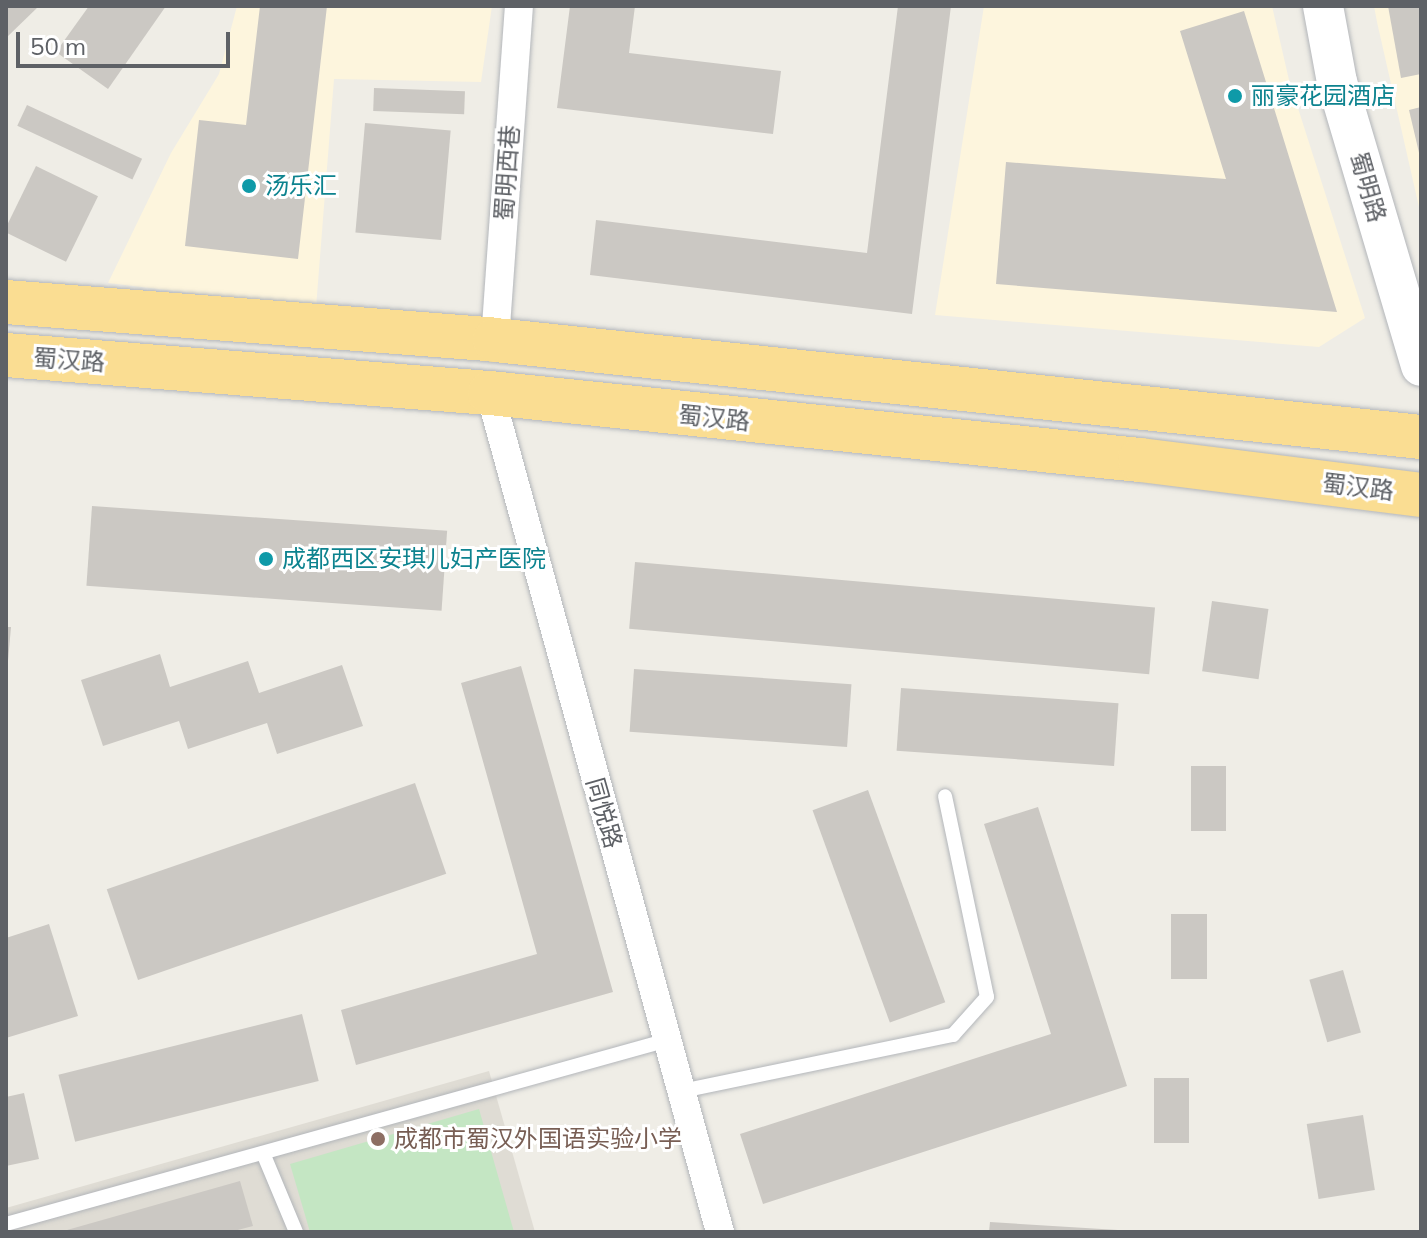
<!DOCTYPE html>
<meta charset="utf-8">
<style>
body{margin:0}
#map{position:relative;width:1427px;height:1238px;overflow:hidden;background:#efede6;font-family:Mulish,"Noto Sans SC",sans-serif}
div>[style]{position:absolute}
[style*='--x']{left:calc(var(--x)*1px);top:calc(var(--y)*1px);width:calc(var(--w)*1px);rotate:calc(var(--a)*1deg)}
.commercial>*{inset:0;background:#fdf5dd}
.education>*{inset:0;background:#dfdcd4}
.green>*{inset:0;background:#c4e6c3}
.building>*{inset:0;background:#cbc8c3;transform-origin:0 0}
.roads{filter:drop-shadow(0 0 2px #b3b6ba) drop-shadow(0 0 2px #b3b6ba)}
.lane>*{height:14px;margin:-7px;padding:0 7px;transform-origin:7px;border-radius:7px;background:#fff}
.street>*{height:28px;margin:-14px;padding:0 14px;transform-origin:14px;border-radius:14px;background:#fff}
.secondary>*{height:40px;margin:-20px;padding:0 20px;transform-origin:20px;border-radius:20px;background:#fff}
.highway>*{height:44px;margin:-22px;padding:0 22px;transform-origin:22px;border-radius:22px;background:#fadd92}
.dots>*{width:22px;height:22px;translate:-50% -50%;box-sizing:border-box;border:4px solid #fff;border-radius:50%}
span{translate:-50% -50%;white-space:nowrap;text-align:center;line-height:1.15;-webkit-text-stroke:6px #fff;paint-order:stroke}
.culture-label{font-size:24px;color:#0d838f}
.left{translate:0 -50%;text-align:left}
.street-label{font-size:24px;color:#5e6166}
.education-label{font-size:24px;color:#785e54}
.frame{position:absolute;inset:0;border:8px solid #5e6166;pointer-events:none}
.scale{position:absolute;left:16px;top:32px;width:214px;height:36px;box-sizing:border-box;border:4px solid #5e6166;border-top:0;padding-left:10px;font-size:24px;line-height:28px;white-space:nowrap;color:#5e6166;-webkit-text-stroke:6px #fff;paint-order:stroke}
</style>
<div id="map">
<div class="commercial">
<div style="clip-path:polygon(237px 6px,492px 6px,481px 82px,334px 79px,316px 308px,108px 283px,171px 153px,219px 74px)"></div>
<div style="clip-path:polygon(984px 6px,1272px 6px,1289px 80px,1365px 318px,1319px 347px,935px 315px)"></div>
<div style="clip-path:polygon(1374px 6px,1421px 6px,1421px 216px,1377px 22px)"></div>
</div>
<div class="education">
<div style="clip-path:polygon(489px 1071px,535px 1232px,6px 1232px,6px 1208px)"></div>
</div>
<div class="green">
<div style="clip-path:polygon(479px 1109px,514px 1232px,310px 1232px,290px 1164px)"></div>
</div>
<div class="building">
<div style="clip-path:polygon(6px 6px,39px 6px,6px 38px)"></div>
<div style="clip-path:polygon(89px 6px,166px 6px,108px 89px,56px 52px)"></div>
<div style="clip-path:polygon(260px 6px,327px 6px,298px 259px,185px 246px,199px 120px,246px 125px)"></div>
<div style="clip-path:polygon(570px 6px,635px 6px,629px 53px,781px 71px,773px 134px,557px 108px)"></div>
<div style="clip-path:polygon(898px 6px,951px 6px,912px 314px,590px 275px,596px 220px,867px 253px)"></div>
<div style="clip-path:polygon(1388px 6px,1421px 6px,1421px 74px,1401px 78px)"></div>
<div style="clip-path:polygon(1244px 11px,1337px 312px,996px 284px,1006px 162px,1226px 179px,1180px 31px)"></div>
<div style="left:374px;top:88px;width:91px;height:23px;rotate:2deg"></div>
<div style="left:27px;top:105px;width:127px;height:23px;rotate:25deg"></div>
<div style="clip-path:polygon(1421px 107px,1421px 156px,1420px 157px,1409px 110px)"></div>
<div style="left:365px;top:123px;width:86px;height:110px;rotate:5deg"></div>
<div style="left:36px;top:166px;width:69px;height:73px;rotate:26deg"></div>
<div style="left:92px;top:506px;width:356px;height:80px;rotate:4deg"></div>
<div style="left:635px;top:562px;width:522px;height:67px;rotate:5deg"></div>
<div style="left:1212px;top:601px;width:57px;height:71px;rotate:8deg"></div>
<div style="clip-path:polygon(6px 627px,11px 627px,8px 661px,6px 661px)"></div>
<div style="clip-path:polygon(160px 654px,170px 687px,248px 661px,259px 693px,342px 665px,363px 726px,277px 754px,267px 723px,188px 749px,179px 721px,103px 746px,81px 680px)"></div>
<div style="clip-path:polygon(521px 666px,613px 992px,356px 1065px,341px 1010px,537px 954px,461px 683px)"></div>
<div style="left:634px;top:669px;width:218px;height:63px;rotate:4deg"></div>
<div style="left:901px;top:688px;width:218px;height:63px;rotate:4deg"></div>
<div style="left:1191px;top:766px;width:35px;height:65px"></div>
<div style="left:415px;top:783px;width:96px;height:326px;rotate:71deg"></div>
<div style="left:868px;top:790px;width:226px;height:59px;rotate:70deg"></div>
<div style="clip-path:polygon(1038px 807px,1127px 1086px,763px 1204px,740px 1134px,1051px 1034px,984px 824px)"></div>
<div style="left:1171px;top:914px;width:36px;height:65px"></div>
<div style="clip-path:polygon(49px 924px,78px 1016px,6px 1038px,6px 938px)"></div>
<div style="left:1343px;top:970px;width:65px;height:35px;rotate:74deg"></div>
<div style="left:302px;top:1014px;width:69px;height:251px;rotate:76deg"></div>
<div style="left:1154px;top:1078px;width:35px;height:65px"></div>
<div style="clip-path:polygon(24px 1093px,39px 1159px,6px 1166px,6px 1097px)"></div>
<div style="left:1363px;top:1115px;width:76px;height:57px;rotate:81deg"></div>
<div style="clip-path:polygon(240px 1181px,253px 1226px,230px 1232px,60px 1232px)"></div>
<div style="clip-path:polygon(990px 1222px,1118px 1230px,1118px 1232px,989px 1232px)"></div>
</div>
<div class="roads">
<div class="lane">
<div style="--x:682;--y:1091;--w:277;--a:-11.7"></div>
<div style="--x:953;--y:1035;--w:51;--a:-48.2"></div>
<div style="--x:987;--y:997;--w:205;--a:-101.8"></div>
<div style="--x:263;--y:1153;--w:86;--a:67.3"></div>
<div style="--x:6;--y:1224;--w:687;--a:-15.53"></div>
</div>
<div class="street">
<div style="--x:495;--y:340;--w:335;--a:-85.9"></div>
<div style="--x:490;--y:393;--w:870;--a:74.67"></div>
</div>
<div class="secondary">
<div style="--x:1323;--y:6;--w:77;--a:79.6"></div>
<div style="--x:1337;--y:82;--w:296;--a:73.5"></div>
</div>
<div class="highway">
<div style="--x:6;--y:302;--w:490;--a:4.4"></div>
<div style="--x:495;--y:340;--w:931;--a:5.98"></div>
<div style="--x:6;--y:355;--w:485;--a:4.5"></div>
<div style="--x:490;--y:393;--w:653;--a:5.89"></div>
<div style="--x:1140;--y:460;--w:283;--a:7.1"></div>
</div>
</div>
<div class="dots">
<div style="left:1235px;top:96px;background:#0f9aa8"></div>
<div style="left:249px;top:186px;background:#0f9aa8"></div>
<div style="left:266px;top:559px;background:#0f9aa8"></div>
<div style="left:378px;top:1139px;background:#8d6e63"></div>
</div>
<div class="culture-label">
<span class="left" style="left:1251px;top:96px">丽豪花园酒店</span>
<span class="left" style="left:265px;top:186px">汤乐汇</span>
<span class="left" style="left:282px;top:559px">成都西区安琪儿妇产医院</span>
</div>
<div class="street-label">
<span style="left:507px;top:173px;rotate:-86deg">蜀明西巷</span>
<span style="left:1368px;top:187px;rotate:74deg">蜀明路</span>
<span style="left:69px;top:360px;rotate:4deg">蜀汉路</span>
<span style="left:714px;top:418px;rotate:6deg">蜀汉路</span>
<span style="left:1358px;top:487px;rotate:7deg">蜀汉路</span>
<span style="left:604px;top:813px;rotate:74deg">同悦路</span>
</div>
<div class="education-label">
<span class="left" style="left:394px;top:1139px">成都市蜀汉外国语实验小学</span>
</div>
<div class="frame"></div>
<div class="scale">50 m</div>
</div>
